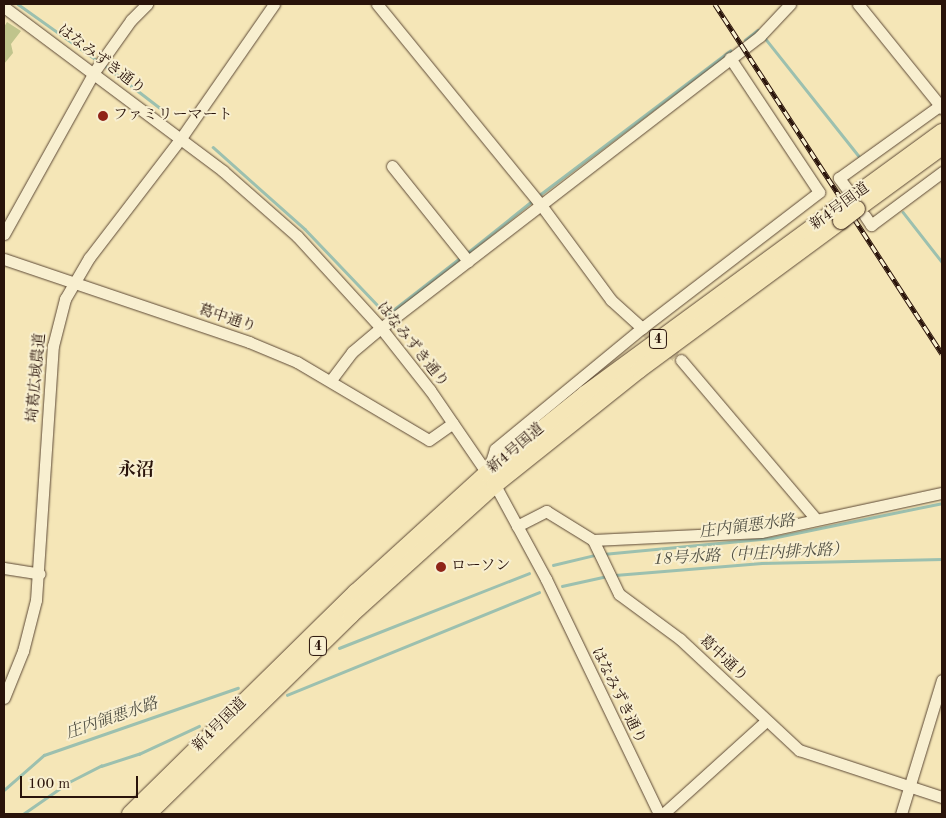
<!DOCTYPE html>
<meta charset="utf-8">
<style>
body{margin:0}
#map{position:relative;width:946px;height:818px;overflow:hidden;background:#f5e6b7;font-family:"Old Standard TT","Noto Serif JP",serif}
div>[style]{position:absolute}
[style*='--x']{left:calc(var(--x)*1px);top:calc(var(--y)*1px);width:calc(var(--w)*1px);rotate:calc(var(--a)*1deg)}
.green>*{inset:0;background:#c0c48c}
.stream>*{height:2.5px;margin:-1.25px;padding:0 1.25px;transform-origin:1.25px;border-radius:1.25px;background:#9cc0af}
.minor-tunnel>*{height:11px;margin-top:-5.5px;transform-origin:0;background:repeating-linear-gradient(90deg,#d6c69d 0 11px,transparent 0 16.5px)}
.roads{filter:drop-shadow(0 0 1px #5c4835) drop-shadow(0 0 1px #5c4835)}
.minor>*{height:11px;margin:-5.5px;padding:0 5.5px;transform-origin:5.5px;border-radius:5.5px;background:#f8efd0}
.highway>*{height:16px;margin:-8px;padding:0 8px;transform-origin:8px;border-radius:8px;background:#f5e6b7}
.rail>*{height:4.5px;margin-top:-2.25px;transform-origin:0;background:repeating-linear-gradient(90deg,#f8efd0 0 8px,#29130a 0 16px);box-sizing:border-box;border-block:1px solid #29130a}
.bridges{filter:drop-shadow(0 0 1px #29130a) drop-shadow(0 0 1px #29130a)}
.highway-bridge>*{height:16px;margin:-8px;padding:0 8px;transform-origin:8px;border-radius:8px;background:#f5e6b7}
.dots>*{width:14px;height:14px;translate:-50% -50%;box-sizing:border-box;border:2px solid #f8efd0;border-radius:50%}
span{translate:-50% -50%;white-space:nowrap;text-align:center;line-height:1.15;-webkit-text-stroke:4px #f8efd0;paint-order:stroke}
.shield-label span{padding:1px 4px;background:#f8efd0;border:1px solid;border-radius:4px;-webkit-text-stroke-width:0}
.shield-label{font-size:14px;color:#29130a;font-weight:700}
.street-label{font-size:15px;color:#29130a}
.poi-label{font-size:15px;color:#29130a}
.left{translate:0 -50%;text-align:left}
.water-label{font-size:16px;color:#515044;font-style:italic}
.quarter-label{font-size:18px;color:#29130a;font-weight:700}
.frame{position:absolute;inset:0;border:5px solid #29130a;pointer-events:none}
.scale{position:absolute;left:20px;top:776px;width:118px;height:22px;box-sizing:border-box;border:2px solid #29130a;border-top:0;padding-left:6px;font-size:15px;line-height:18px;white-space:nowrap;color:#29130a;-webkit-text-stroke:4px #f8efd0;paint-order:stroke}
</style>
<div id="map">
<div class="green">
<div style="clip-path:polygon(7px 22px,21px 31px,11px 44px,13px 53px,4px 64px,4px 27px)"></div>
</div>
<div class="stream">
<div style="--x:18;--y:4;--w:98;--a:35.5"></div>
<div style="--x:765;--y:38;--w:151;--a:51.5"></div>
<div style="--x:745;--y:40;--w:16;--a:-38"></div>
<div style="--x:103;--y:64;--w:77;--a:37.6"></div>
<div style="--x:213;--y:147;--w:123;--a:41.7"></div>
<div style="--x:305;--y:229;--w:115;--a:46.4"></div>
<div style="--x:384;--y:312;--w:4;--a:27"></div>
<div style="--x:388;--y:314;--w:91;--a:-37.9"></div>
<div style="--x:538;--y:196;--w:241;--a:-37.1"></div>
<div style="--x:903;--y:212;--w:63;--a:52"></div>
<div style="--x:467;--y:253;--w:83;--a:-38.7"></div>
<div style="--x:603;--y:554;--w:170;--a:-5.4"></div>
<div style="--x:772;--y:538;--w:174;--a:-11.6"></div>
<div style="--x:553;--y:565;--w:43;--a:-13.4"></div>
<div style="--x:615;--y:575;--w:147;--a:-4.7"></div>
<div style="--x:762;--y:563;--w:180;--a:-1.3"></div>
<div style="--x:562;--y:586;--w:46;--a:-12.5"></div>
<div style="--x:339;--y:648;--w:204;--a:-21.5"></div>
<div style="--x:287;--y:695;--w:272;--a:-22.2"></div>
<div style="--x:4;--y:790;--w:53;--a:-41.2"></div>
<div style="--x:44;--y:755;--w:205;--a:-19.1"></div>
<div style="--x:23;--y:814;--w:56;--a:-34.8"></div>
<div style="--x:69;--y:782;--w:36;--a:-27"></div>
<div style="--x:101;--y:766;--w:40;--a:-18"></div>
<div style="--x:139;--y:754;--w:66;--a:-25"></div>
</div>
<div class="minor-tunnel">
<div style="--x:642;--y:328;--w:50;--a:39.4"></div>
</div>
<div class="roads">
<div class="minor">
<div style="--x:377;--y:4;--w:259;--a:50.8"></div>
<div style="--x:541;--y:205;--w:118;--a:53.6"></div>
<div style="--x:611;--y:300;--w:42;--a:42.1"></div>
<div style="--x:858;--y:4;--w:134;--a:51.1"></div>
<div style="--x:4;--y:7;--w:274;--a:36.8"></div>
<div style="--x:223;--y:171;--w:98;--a:41.3"></div>
<div style="--x:297;--y:236;--w:125;--a:47.6"></div>
<div style="--x:381;--y:328;--w:79;--a:51.7"></div>
<div style="--x:430;--y:390;--w:115;--a:55.6"></div>
<div style="--x:495;--y:485;--w:107;--a:61.5"></div>
<div style="--x:546;--y:579;--w:261;--a:64.3"></div>
<div style="--x:392;--y:166;--w:122;--a:51.3"></div>
<div style="--x:847;--y:189;--w:14;--a:-126"></div>
<div style="--x:839;--y:178;--w:127;--a:-35.7"></div>
<div style="--x:865;--y:216;--w:11;--a:56"></div>
<div style="--x:871;--y:225;--w:89;--a:-36.7"></div>
<div style="--x:4;--y:234;--w:185;--a:-60.9"></div>
<div style="--x:94;--y:72;--w:64;--a:-54.6"></div>
<div style="--x:131;--y:20;--w:23;--a:-45"></div>
<div style="--x:4;--y:259;--w:259;--a:18.7"></div>
<div style="--x:249;--y:342;--w:52;--a:22.6"></div>
<div style="--x:297;--y:362;--w:153;--a:30.6"></div>
<div style="--x:429;--y:440;--w:29;--a:-35"></div>
<div style="--x:681;--y:360;--w:207;--a:49.7"></div>
<div style="--x:331;--y:380;--w:35;--a:-53"></div>
<div style="--x:352;--y:352;--w:38;--a:-40"></div>
<div style="--x:381;--y:328;--w:478;--a:-37.6"></div>
<div style="--x:760;--y:36;--w:44;--a:-46.8"></div>
<div style="--x:488;--y:471;--w:23;--a:-72"></div>
<div style="--x:495;--y:449;--w:190;--a:-39.5"></div>
<div style="--x:642;--y:328;--w:223;--a:-37.5"></div>
<div style="--x:819;--y:192;--w:161;--a:-123.6"></div>
<div style="--x:517;--y:526;--w:33;--a:-27"></div>
<div style="--x:546;--y:511;--w:55;--a:31.7"></div>
<div style="--x:593;--y:540;--w:60;--a:64.3"></div>
<div style="--x:619;--y:594;--w:76;--a:36.4"></div>
<div style="--x:680;--y:639;--w:163;--a:43"></div>
<div style="--x:799;--y:750;--w:151;--a:18.2"></div>
<div style="--x:593;--y:540;--w:168;--a:-2.7"></div>
<div style="--x:761;--y:532;--w:185;--a:-12.2"></div>
<div style="--x:4;--y:568;--w:36;--a:9"></div>
<div style="--x:4;--y:698;--w:51;--a:-68"></div>
<div style="--x:23;--y:651;--w:53;--a:-75.7"></div>
<div style="--x:36;--y:600;--w:255;--a:-86.2"></div>
<div style="--x:53;--y:346;--w:49;--a:-75.7"></div>
<div style="--x:65;--y:299;--w:48;--a:-59.7"></div>
<div style="--x:89;--y:258;--w:151;--a:-52.5"></div>
<div style="--x:181;--y:138;--w:163;--a:-55.2"></div>
<div style="--x:663;--y:814;--w:139;--a:-42.1"></div>
<div style="--x:901;--y:814;--w:140;--a:-73"></div>
</div>
<div class="highway">
<div style="--x:850;--y:199;--w:114;--a:-36.1"></div>
<div style="--x:857;--y:209;--w:105;--a:-36.1"></div>
<div style="--x:130;--y:814;--w:317;--a:-44.5"></div>
<div style="--x:356;--y:592;--w:177;--a:-42.3"></div>
<div style="--x:487;--y:473;--w:126;--a:-38.9"></div>
<div style="--x:585;--y:394;--w:309;--a:-36.3"></div>
<div style="--x:148;--y:814;--w:284;--a:-44.4"></div>
<div style="--x:351;--y:615;--w:194;--a:-42.1"></div>
<div style="--x:495;--y:485;--w:184;--a:-38.6"></div>
<div style="--x:639;--y:370;--w:251;--a:-36.4"></div>
</div>
</div>
<div class="rail">
<div style="--x:715;--y:4;--w:417;--a:57"></div>
</div>
<div class="bridges">
<div class="highway-bridge">
<div style="--x:834;--y:211;--w:20;--a:-37"></div>
<div style="--x:841;--y:221;--w:20;--a:-37"></div>
</div>
</div>
<div class="dots">
<div style="left:103px;top:116px;background:#8f2418"></div>
<div style="left:441px;top:567px;background:#8f2418"></div>
</div>
<div class="shield-label">
<span style="left:658px;top:339px">4</span>
<span style="left:318px;top:646px">4</span>
</div>
<div class="street-label">
<span style="left:101px;top:60px;rotate:37deg">はなみずき通り</span>
<span style="left:840px;top:207px;rotate:-36deg">新4号国道</span>
<span style="left:227px;top:319px;rotate:18deg">葛中通り</span>
<span style="left:412px;top:345px;rotate:51deg">はなみずき通り</span>
<span style="left:37px;top:378px;rotate:-85deg">埼葛広域農道</span>
<span style="left:516px;top:449px;rotate:-40deg">新4号国道</span>
<span style="left:723px;top:659px;rotate:43deg">葛中通り</span>
<span style="left:618px;top:696px;rotate:64deg">はなみずき通り</span>
<span style="left:220px;top:725px;rotate:-45deg">新4号国道</span>
</div>
<div class="poi-label">
<span class="left" style="left:113px;top:116px">ファミリーマート</span>
<span class="left" style="left:451px;top:567px">ローソン</span>
</div>
<div class="water-label">
<span style="left:747px;top:527px;rotate:-7deg">庄内領悪水路</span>
<span style="left:751px;top:555px;rotate:-3deg">18号水路（中庄内排水路）</span>
<span style="left:112px;top:719px;rotate:-19deg">庄内領悪水路</span>
</div>
<div class="quarter-label">
<span style="left:136px;top:470px">永沼</span>
</div>
<div class="frame"></div>
<div class="scale">100 m</div>
</div>
